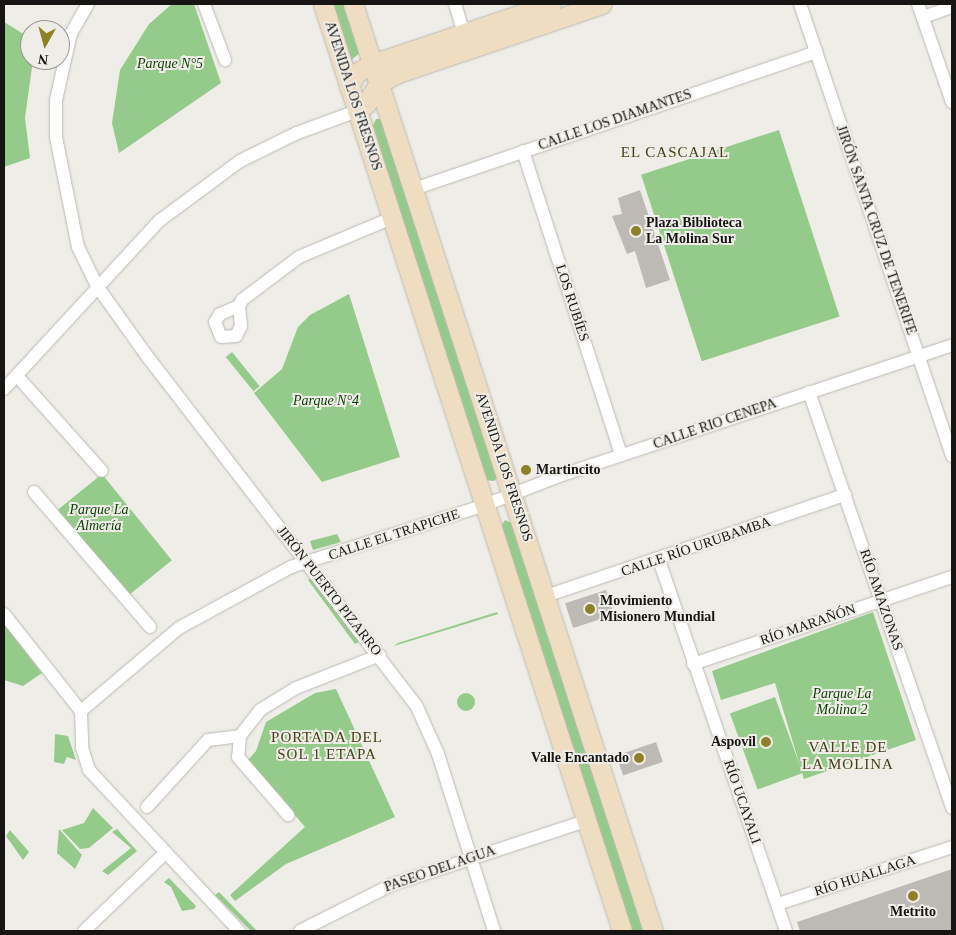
<!DOCTYPE html>
<meta charset="utf-8">
<style>
body{margin:0}
#map{position:relative;width:956px;height:935px;overflow:hidden;background:#efede7;font-family:"Times New Roman",serif}
div>[style]{position:absolute}
[style*='--x']{left:calc(var(--x)*1px);top:calc(var(--y)*1px);width:calc(var(--w)*1px);rotate:calc(var(--a)*1deg)}
.green>*{inset:0;background:#95cb8a;transform-origin:0 0}
.round{border-radius:50%}
.building>*{inset:0;background:#bdb9b5;transform-origin:0 0}
.roads{filter:drop-shadow(0 0 1px #bbb9b4) drop-shadow(0 0 1px #bbb9b4)}
.street>*{height:12px;margin:-6px;padding:0 6px;transform-origin:6px;border-radius:6px;background:#fff}
.secondary>*{height:19px;margin:-9.5px;padding:0 9.5px;transform-origin:9.5px;border-radius:9.5px;background:#eeddc0}
.dots>*{width:14px;height:14px;translate:-50% -50%;box-sizing:border-box;border:2px solid #efede7;border-radius:50%}
span{translate:-50% -50%;white-space:nowrap;text-align:center;line-height:1.15;-webkit-text-stroke:4px #efede7;paint-order:stroke}
.park-label{font-size:14px;color:#083f00;font-style:italic}
.street-label{font-size:14px;color:#161514}
.poi-label{font-size:14px;color:#161514;font-weight:700}
.left{translate:0 -50%;text-align:left}
.right{translate:-100% -50%;text-align:right}
.neighbourhood-label{font-size:15px;color:#463f16;letter-spacing:1px}
.frame{position:absolute;inset:0;border:5px solid #161514;pointer-events:none}
.north{position:absolute;left:20px;top:20px;width:50px;height:50px;box-sizing:border-box;background:#efede7;border:1px solid #989793;border-radius:50%;rotate:187deg;font-size:14px;font-weight:700;line-height:20px;text-align:center;color:#161514}
.north::after{content:'';display:block;margin:auto;width:18px;height:22px;background:#8e8026;clip-path:polygon(50% 0,100% 100%,50% 72%,0 100%)}
</style>
<div id="map">
<div class="green">
<div style="clip-path:polygon(172px 4px,194px 4px,221px 83px,119px 153px,112px 123px,120px 70px,149px 24px)"></div>
<div style="clip-path:polygon(331px 4px,345px 4px,361px 52px,350px 61px)"></div>
<div style="clip-path:polygon(4px 22px,30px 38px,33px 60px,25px 118px,30px 158px,4px 167px)"></div>
<div style="clip-path:polygon(376px 119px,381px 119px,498px 477px,494px 481px,484px 480px,371px 129px)"></div>
<div style="left:779px;top:130px;width:196px;height:145px;rotate:72deg"></div>
<div style="clip-path:polygon(349px 294px,400px 457px,322px 482px,254px 393px,282px 369px,298px 327px,310px 315px)"></div>
<div style="left:232px;top:352px;width:44px;height:8px;rotate:51deg"></div>
<div style="left:102px;top:474px;width:111px;height:63px;rotate:51deg"></div>
<div style="clip-path:polygon(505px 520px,514px 524px,646px 931px,629px 931px,500px 528px)"></div>
<div style="clip-path:polygon(337px 534px,341px 542px,313px 550px,310px 541px)"></div>
<div style="clip-path:polygon(311px 578px,359px 642px,355px 644px,308px 580px)"></div>
<div style="clip-path:polygon(497px 612px,498px 614px,394px 646px,398px 643px)"></div>
<div style="clip-path:polygon(873px 612px,916px 740px,804px 779px,775px 683px,721px 700px,712px 671px)"></div>
<div style="clip-path:polygon(4px 624px,42px 673px,23px 686px,4px 680px)"></div>
<div style="clip-path:polygon(336px 689px,395px 817px,286px 864px,235px 901px,230px 895px,305px 827px,248px 760px,256px 751px,266px 722px,315px 693px)"></div>
<div class="round" style="left:457px;top:693px;width:18px;height:18px"></div>
<div style="left:775px;top:697px;width:81px;height:48px;rotate:70deg"></div>
<div style="clip-path:polygon(55px 734px,68px 736px,76px 760px,67px 757px,64px 764px,54px 762px)"></div>
<div style="clip-path:polygon(93px 808px,113px 828px,89px 848px,80px 849px,62px 830px,84px 823px)"></div>
<div style="clip-path:polygon(59px 829px,82px 855px,75px 869px,57px 853px)"></div>
<div style="clip-path:polygon(117px 829px,137px 851px,108px 875px,102px 871px,131px 848px,112px 832px)"></div>
<div style="clip-path:polygon(10px 830px,29px 852px,23px 860px,6px 836px)"></div>
<div style="clip-path:polygon(169px 878px,196px 906px,194px 909px,182px 911px,171px 887px,164px 882px)"></div>
<div style="clip-path:polygon(219px 892px,257px 931px,251px 931px,215px 895px)"></div>
</div>
<div class="building">
<div style="clip-path:polygon(640px 190px,670px 280px,646px 288px,635px 251px,627px 254px,612px 216px,622px 214px,618px 198px)"></div>
<div style="left:606px;top:590px;width:26px;height:43px;rotate:72deg"></div>
<div style="left:656px;top:742px;width:21px;height:42px;rotate:71deg"></div>
<div style="clip-path:polygon(952px 869px,952px 931px,800px 931px,797px 922px)"></div>
</div>
<div class="roads">
<div class="street">
<div style="--x:88;--y:4;--w:34;--a:120"></div>
<div style="--x:71;--y:33;--w:69;--a:102.6"></div>
<div style="--x:56;--y:100;--w:37;--a:90"></div>
<div style="--x:56;--y:137;--w:112;--a:78.7"></div>
<div style="--x:78;--y:247;--w:43;--a:64"></div>
<div style="--x:97;--y:286;--w:86;--a:54.5"></div>
<div style="--x:147;--y:356;--w:443;--a:52.4"></div>
<div style="--x:417;--y:707;--w:51;--a:65.9"></div>
<div style="--x:438;--y:754;--w:186;--a:72.4"></div>
<div style="--x:204;--y:4;--w:60;--a:69.4"></div>
<div style="--x:455;--y:4;--w:30;--a:73"></div>
<div style="--x:800;--y:4;--w:477;--a:71.4"></div>
<div style="--x:918;--y:4;--w:104;--a:70.9"></div>
<div style="--x:923;--y:17;--w:31;--a:-19"></div>
<div style="--x:523;--y:151;--w:319;--a:72.1"></div>
<div style="--x:414;--y:189;--w:425;--a:-18.8"></div>
<div style="--x:239;--y:306;--w:21;--a:157"></div>
<div style="--x:220;--y:314;--w:9;--a:122"></div>
<div style="--x:215;--y:322;--w:16;--a:68"></div>
<div style="--x:221;--y:337;--w:15;--a:-4"></div>
<div style="--x:236;--y:336;--w:11;--a:-63"></div>
<div style="--x:241;--y:326;--w:20;--a:-96"></div>
<div style="--x:239;--y:306;--w:7;--a:-63"></div>
<div style="--x:242;--y:300;--w:71;--a:-37"></div>
<div style="--x:299;--y:257;--w:101;--a:-22.8"></div>
<div style="--x:17;--y:376;--w:127;--a:48.2"></div>
<div style="--x:4;--y:389;--w:229;--a:-47.3"></div>
<div style="--x:159;--y:221;--w:101;--a:-36.5"></div>
<div style="--x:240;--y:161;--w:64;--a:-26.2"></div>
<div style="--x:297;--y:133;--w:64;--a:-20.1"></div>
<div style="--x:809;--y:392;--w:440;--a:71"></div>
<div style="--x:34;--y:492;--w:178;--a:49.3"></div>
<div style="--x:659;--y:560;--w:392;--a:71.1"></div>
<div style="--x:546;--y:596;--w:316;--a:-18.7"></div>
<div style="--x:4;--y:614;--w:124;--a:51.6"></div>
<div style="--x:81;--y:711;--w:37;--a:88"></div>
<div style="--x:82;--y:748;--w:23;--a:72"></div>
<div style="--x:89;--y:770;--w:220;--a:47"></div>
<div style="--x:693;--y:664;--w:273;--a:-18.6"></div>
<div style="--x:81;--y:711;--w:128;--a:-40.3"></div>
<div style="--x:179;--y:628;--w:128;--a:-28.6"></div>
<div style="--x:291;--y:567;--w:204;--a:-17.7"></div>
<div style="--x:485;--y:505;--w:83;--a:-21.3"></div>
<div style="--x:562;--y:475;--w:411;--a:-18.4"></div>
<div style="--x:240;--y:736;--w:33;--a:-52"></div>
<div style="--x:260;--y:710;--w:42;--a:-31.4"></div>
<div style="--x:296;--y:688;--w:90;--a:-21.4"></div>
<div style="--x:240;--y:736;--w:21;--a:95"></div>
<div style="--x:238;--y:757;--w:77;--a:49.2"></div>
<div style="--x:147;--y:807;--w:91;--a:-47.7"></div>
<div style="--x:208;--y:740;--w:32;--a:-7"></div>
<div style="--x:778;--y:904;--w:183;--a:-18.1"></div>
<div style="--x:84;--y:931;--w:112;--a:-43.9"></div>
<div style="--x:300;--y:931;--w:102;--a:-26.8"></div>
<div style="--x:391;--y:885;--w:205;--a:-18.2"></div>
</div>
<div class="secondary">
<div style="--x:323;--y:4;--w:974;--a:72.12"></div>
<div style="--x:353;--y:4;--w:974;--a:72.07"></div>
<div style="--x:349;--y:87;--w:16;--a:-63"></div>
<div style="--x:356;--y:73;--w:18;--a:-29"></div>
<div style="--x:372;--y:64;--w:189;--a:-18.5"></div>
<div style="--x:357;--y:111;--w:11;--a:-38"></div>
<div style="--x:366;--y:104;--w:25;--a:-58"></div>
<div style="--x:379;--y:83;--w:21;--a:-28"></div>
<div style="--x:398;--y:73;--w:215;--a:-18.7"></div>
</div>
</div>
<div class="dots">
<div style="left:636px;top:231px;background:#8e8026"></div>
<div style="left:526px;top:470px;background:#8e8026"></div>
<div style="left:590px;top:609px;background:#8e8026"></div>
<div style="left:766px;top:742px;background:#8e8026"></div>
<div style="left:639px;top:758px;background:#8e8026"></div>
<div style="left:913px;top:896px;background:#8e8026"></div>
</div>
<div class="park-label">
<span style="left:170px;top:64px">Parque N°5</span>
<span style="left:326px;top:401px">Parque N°4</span>
<span style="left:99px;top:518px">Parque La<br>Almería</span>
<span style="left:842px;top:702px">Parque La<br>Molina 2</span>
</div>
<div class="street-label">
<span style="left:353px;top:96px;rotate:72deg">AVENIDA LOS FRESNOS</span>
<span style="left:615px;top:120px;rotate:-19deg">CALLE LOS DIAMANTES</span>
<span style="left:876px;top:230px;rotate:71deg">JIRÓN SANTA CRUZ DE TENERIFE</span>
<span style="left:572px;top:303px;rotate:72deg">LOS RUBÍES</span>
<span style="left:715px;top:424px;rotate:-19deg">CALLE RIO CENEPA</span>
<span style="left:504px;top:467px;rotate:72deg">AVENIDA LOS FRESNOS</span>
<span style="left:394px;top:535px;rotate:-18deg">CALLE EL TRAPICHE</span>
<span style="left:696px;top:547px;rotate:-19deg">CALLE RÍO URUBAMBA</span>
<span style="left:329px;top:591px;rotate:52deg">JIRÓN PUERTO PIZARRO</span>
<span style="left:881px;top:600px;rotate:71deg">RÍO AMAZONAS</span>
<span style="left:808px;top:625px;rotate:-19deg">RÍO MARAÑÓN</span>
<span style="left:742px;top:802px;rotate:71deg">RÍO UCAYALI</span>
<span style="left:440px;top:869px;rotate:-19deg">PASEO DEL AGUA</span>
<span style="left:865px;top:876px;rotate:-18deg">RÍO HUALLAGA</span>
</div>
<div class="poi-label">
<span class="left" style="left:646px;top:231px">Plaza Biblioteca<br>La Molina Sur</span>
<span class="left" style="left:536px;top:470px">Martincito</span>
<span class="left" style="left:600px;top:609px">Movimiento<br>Misionero Mundial</span>
<span class="right" style="left:756px;top:742px">Aspovil</span>
<span class="right" style="left:629px;top:758px">Valle Encantado</span>
<span style="left:913px;top:912px">Metrito</span>
</div>
<div class="neighbourhood-label">
<span style="left:675px;top:153px">EL CASCAJAL</span>
<span style="left:327px;top:746px">PORTADA DEL<br>SOL 1 ETAPA</span>
<span style="left:848px;top:756px">VALLE DE<br>LA MOLINA</span>
</div>
<div class="frame"></div>
<div class="north">N</div>
</div>
